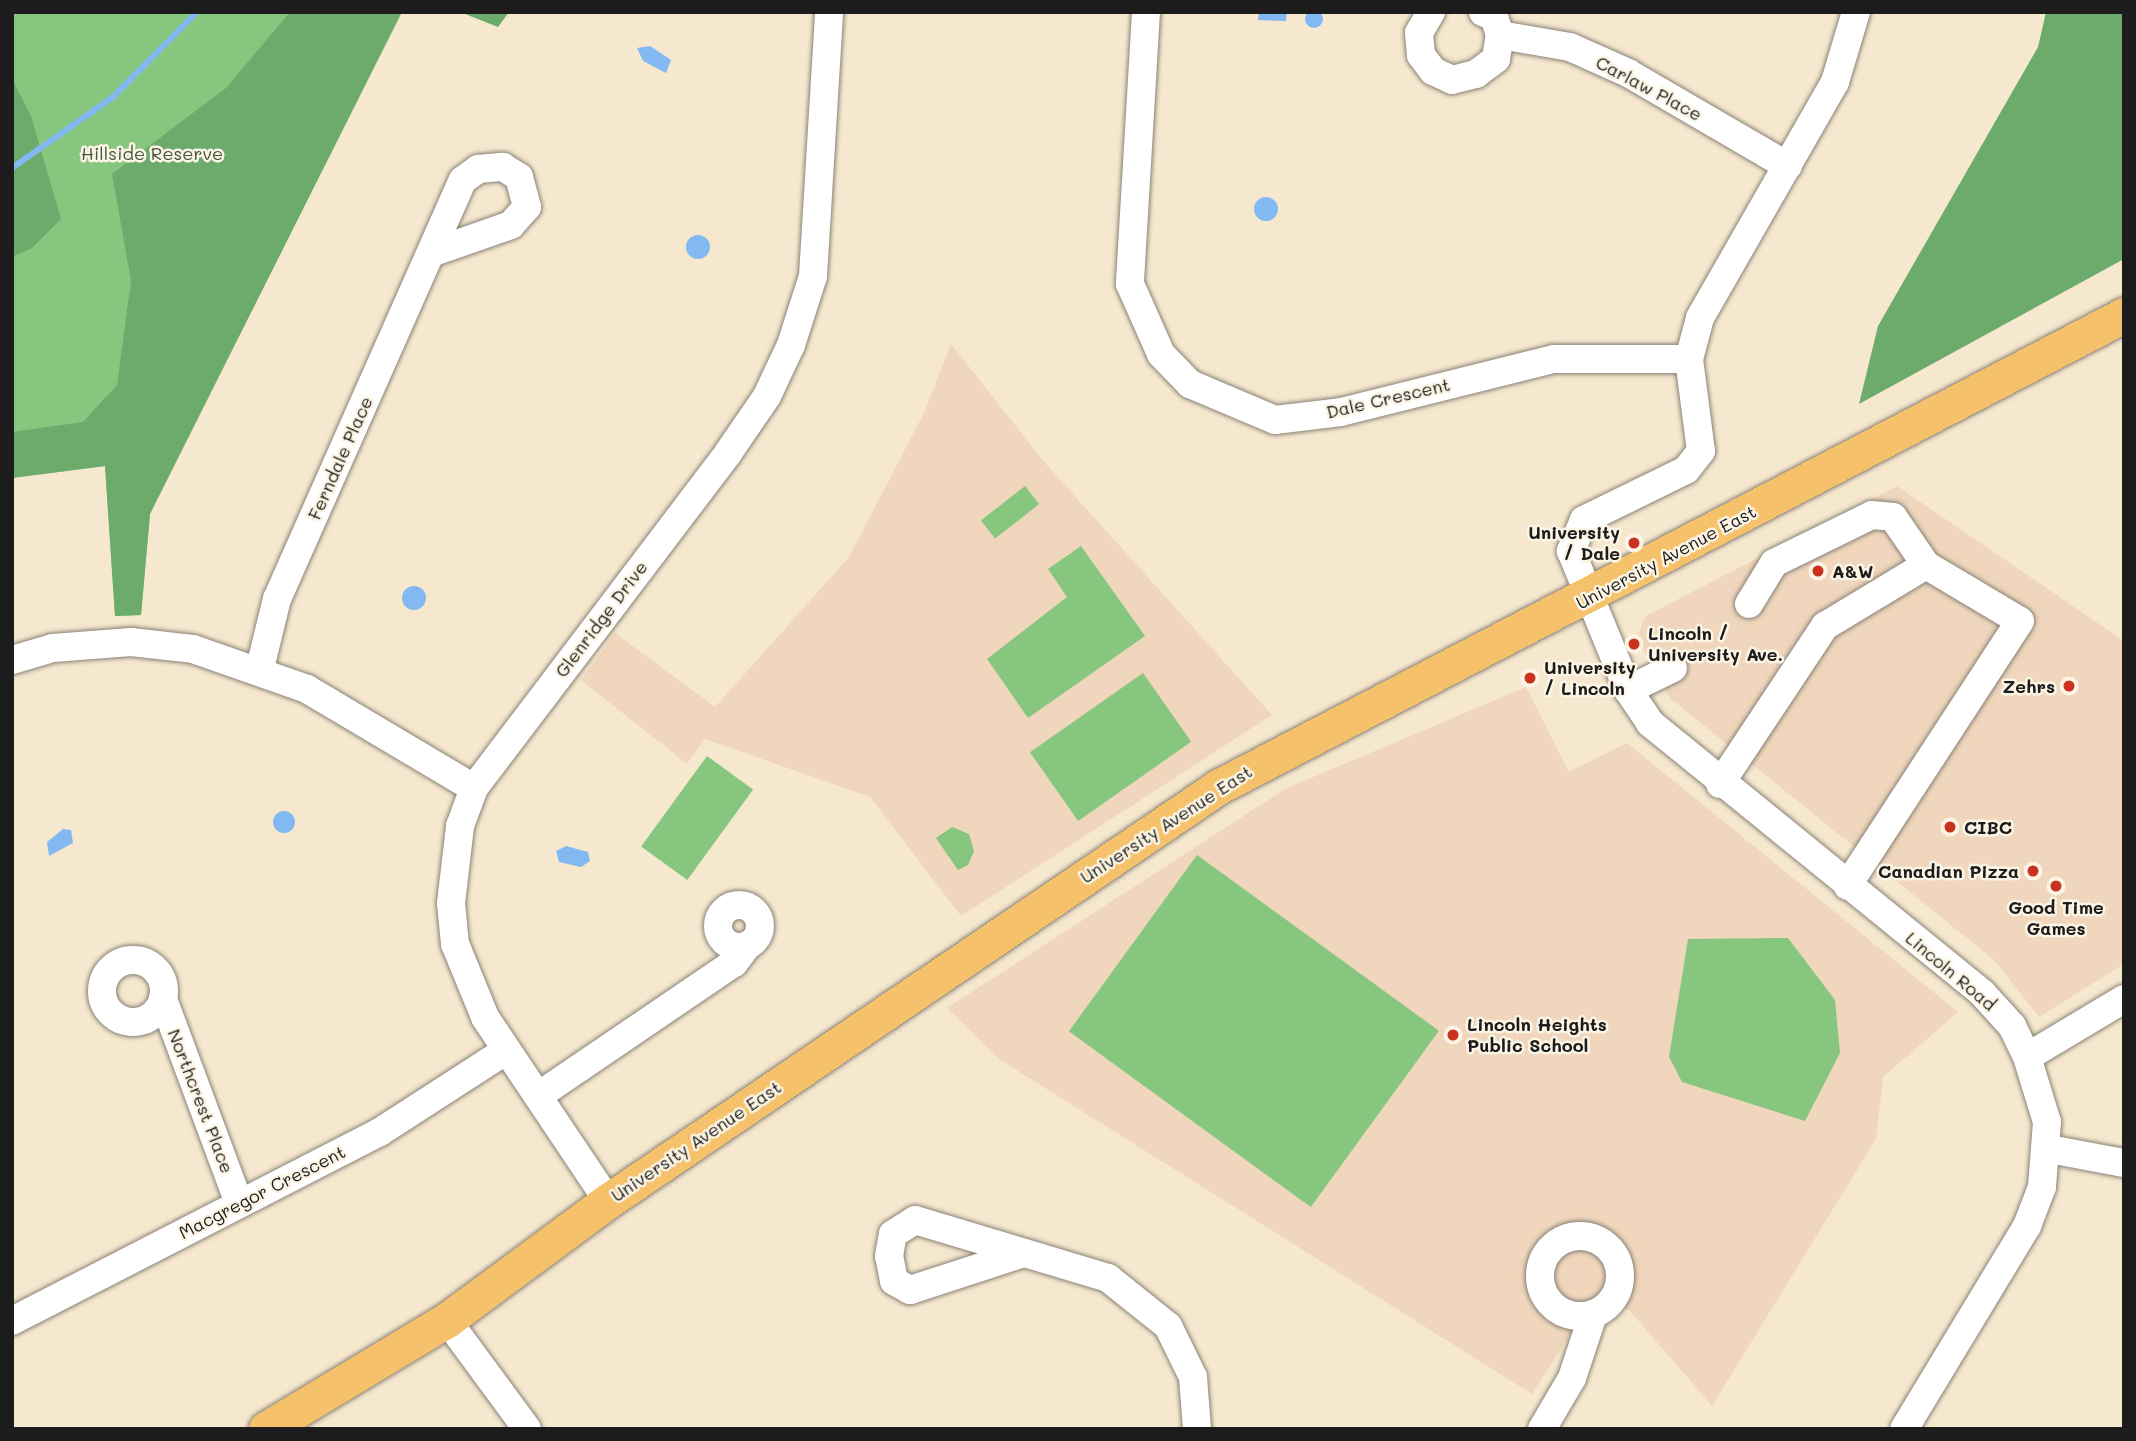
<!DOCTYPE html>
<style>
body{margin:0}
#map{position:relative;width:2136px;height:1441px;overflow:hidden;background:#f6e8cf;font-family:Mali,sans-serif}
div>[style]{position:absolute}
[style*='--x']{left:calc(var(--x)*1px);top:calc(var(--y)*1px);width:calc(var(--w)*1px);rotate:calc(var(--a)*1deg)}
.built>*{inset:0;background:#efd6bc}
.green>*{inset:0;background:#87c67e;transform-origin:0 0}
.forest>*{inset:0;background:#6dab6d}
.water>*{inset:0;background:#83b9f2}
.round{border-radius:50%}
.stream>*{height:6px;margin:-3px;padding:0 3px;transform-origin:3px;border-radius:3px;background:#83b9f2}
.roads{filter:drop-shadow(0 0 2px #898276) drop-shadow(0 0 2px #898276)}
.minor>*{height:28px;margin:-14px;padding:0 14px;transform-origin:14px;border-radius:14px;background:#fff}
.minor>.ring{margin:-14px;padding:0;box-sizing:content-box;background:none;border:28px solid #fff;border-radius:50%}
.major>*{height:35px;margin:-17.5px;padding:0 17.5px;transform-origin:17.5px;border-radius:17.5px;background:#f5c16b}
.dots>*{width:19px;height:19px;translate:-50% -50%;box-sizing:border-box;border:4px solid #fcf5e5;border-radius:50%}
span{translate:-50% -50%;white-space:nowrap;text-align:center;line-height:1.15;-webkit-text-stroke:5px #fcf5e5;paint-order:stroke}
.street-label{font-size:18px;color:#1c1c1c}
.park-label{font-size:18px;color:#41583e}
.poi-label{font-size:18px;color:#1c1c1c;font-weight:700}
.right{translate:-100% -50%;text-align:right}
.left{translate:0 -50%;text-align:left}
.frame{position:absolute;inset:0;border:14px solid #1c1c1c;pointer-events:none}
</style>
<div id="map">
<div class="built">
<div style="clip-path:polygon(951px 344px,1045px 463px,1272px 715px,961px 916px,870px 797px,705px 739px,687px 764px,581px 680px,615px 633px,715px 707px,849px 557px,925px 411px)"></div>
<div style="clip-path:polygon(1897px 486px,2124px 641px,2124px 964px,2039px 1017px,1994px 960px,1670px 698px,1637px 638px,1646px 616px)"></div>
<div style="clip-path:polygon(1526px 687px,1569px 772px,1627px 743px,1958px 1012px,1883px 1077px,1876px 1139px,1712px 1406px,1630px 1311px,1595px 1296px,1532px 1394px,999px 1059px,947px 1008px,1285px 789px)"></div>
</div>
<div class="green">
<div style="clip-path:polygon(12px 12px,364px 12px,150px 514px,141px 615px,115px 616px,105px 466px,12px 478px)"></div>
<div style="left:1025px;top:486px;width:23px;height:56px;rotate:52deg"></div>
<div style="clip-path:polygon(1081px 546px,1145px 636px,1028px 718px,987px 659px,1067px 597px,1048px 569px)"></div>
<div style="left:1143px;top:673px;width:84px;height:138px;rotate:55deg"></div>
<div style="left:707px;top:756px;width:57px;height:112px;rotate:36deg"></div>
<div style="clip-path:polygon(952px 827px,969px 834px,974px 851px,968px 865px,958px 870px,936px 838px)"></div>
<div style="left:1197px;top:855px;width:299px;height:218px;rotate:36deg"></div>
<div style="clip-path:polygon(1788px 938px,1835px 1000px,1840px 1053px,1805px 1121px,1682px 1082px,1669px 1057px,1688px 939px)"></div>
</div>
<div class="forest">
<div style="clip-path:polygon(290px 12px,402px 12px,150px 514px,141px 615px,115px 616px,105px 466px,12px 478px,12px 432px,83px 422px,117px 385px,131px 281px,112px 174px,226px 88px)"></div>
<div style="clip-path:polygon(460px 12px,509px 12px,498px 27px)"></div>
<div style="clip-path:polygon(2046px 12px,2124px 12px,2124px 259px,1859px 404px,1878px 326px,2038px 47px)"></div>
<div style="clip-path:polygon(12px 79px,31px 116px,61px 219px,32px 248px,12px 257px)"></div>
</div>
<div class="water">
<div class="round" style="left:1305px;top:10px;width:18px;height:18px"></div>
<div style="clip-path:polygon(1259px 12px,1287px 12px,1286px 21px,1258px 20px)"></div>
<div style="clip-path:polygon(650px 46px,671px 60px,666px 73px,643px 61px,637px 48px)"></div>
<div class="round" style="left:1254px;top:197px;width:24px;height:24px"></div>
<div class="round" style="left:686px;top:235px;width:24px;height:24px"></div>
<div class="round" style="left:402px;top:586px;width:24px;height:24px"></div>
<div class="round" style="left:273px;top:811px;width:22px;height:22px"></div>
<div style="clip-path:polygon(63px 829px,71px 830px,73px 843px,49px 856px,47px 842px)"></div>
<div style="clip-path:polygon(566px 846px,588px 852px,590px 861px,581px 867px,559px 862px,556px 851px)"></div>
</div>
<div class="stream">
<div style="--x:12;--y:168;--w:123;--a:-35.1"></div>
<div style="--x:113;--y:97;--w:120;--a:-45.3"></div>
</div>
<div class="roads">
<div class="minor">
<div style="--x:1146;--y:12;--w:272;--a:93.4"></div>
<div style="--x:1130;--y:284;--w:77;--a:66.1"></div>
<div style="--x:1161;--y:354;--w:42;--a:46"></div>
<div style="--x:1190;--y:384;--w:92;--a:23"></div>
<div style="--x:1275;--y:420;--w:66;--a:-6.9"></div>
<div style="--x:1341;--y:412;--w:219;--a:-14"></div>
<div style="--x:1554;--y:359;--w:135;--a:0"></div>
<div style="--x:1431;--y:12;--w:24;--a:120"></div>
<div style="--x:1419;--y:33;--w:22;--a:85"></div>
<div style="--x:1421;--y:55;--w:20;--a:53"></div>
<div style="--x:1433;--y:71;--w:21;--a:25"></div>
<div style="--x:1452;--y:80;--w:25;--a:-14"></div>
<div style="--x:1476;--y:74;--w:25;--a:-37"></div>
<div style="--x:1496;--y:59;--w:24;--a:-81"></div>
<div style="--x:1500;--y:35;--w:19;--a:-108"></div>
<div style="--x:1494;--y:17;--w:12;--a:-156"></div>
<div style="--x:1856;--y:12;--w:73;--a:106.7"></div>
<div style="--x:1835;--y:82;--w:272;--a:119.8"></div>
<div style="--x:1700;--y:318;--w:42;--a:105"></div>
<div style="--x:1689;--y:359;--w:93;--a:82.6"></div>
<div style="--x:1701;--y:451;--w:24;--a:128"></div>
<div style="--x:1686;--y:470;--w:114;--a:153.9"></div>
<div style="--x:1584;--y:520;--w:34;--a:113"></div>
<div style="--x:1571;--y:551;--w:150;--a:67.7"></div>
<div style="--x:1628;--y:690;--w:40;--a:56"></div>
<div style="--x:1650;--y:723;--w:428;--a:39.1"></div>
<div style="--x:1982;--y:993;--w:45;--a:47.7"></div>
<div style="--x:2012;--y:1026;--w:34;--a:64"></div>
<div style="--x:2027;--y:1057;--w:68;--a:72.9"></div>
<div style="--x:2047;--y:1122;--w:65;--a:94.4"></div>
<div style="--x:2042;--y:1187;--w:42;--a:111"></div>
<div style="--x:2027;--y:1226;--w:237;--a:121.2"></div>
<div style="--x:1500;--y:35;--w:71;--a:9.7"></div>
<div style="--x:1570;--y:47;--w:64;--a:24.1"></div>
<div style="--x:1628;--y:73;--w:185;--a:30.2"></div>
<div style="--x:1749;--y:604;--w:48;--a:-58.6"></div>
<div style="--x:1774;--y:563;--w:109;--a:-26.1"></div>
<div style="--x:1872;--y:515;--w:21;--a:5"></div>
<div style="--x:1893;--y:517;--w:58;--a:55.5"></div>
<div style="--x:12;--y:660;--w:43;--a:-16.3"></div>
<div style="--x:53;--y:648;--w:78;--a:-4.4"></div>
<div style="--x:131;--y:642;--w:62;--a:6.4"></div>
<div style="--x:193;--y:649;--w:121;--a:19.3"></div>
<div style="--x:307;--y:689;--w:194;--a:30.7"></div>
<div style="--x:260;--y:668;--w:71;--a:-76.2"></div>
<div style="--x:277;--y:599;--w:458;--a:-66.1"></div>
<div style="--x:463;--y:180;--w:19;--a:-36"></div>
<div style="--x:478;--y:169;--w:25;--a:-5"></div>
<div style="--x:503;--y:167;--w:19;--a:32"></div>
<div style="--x:519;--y:177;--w:31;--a:75"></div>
<div style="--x:527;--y:207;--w:24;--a:132"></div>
<div style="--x:511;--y:225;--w:82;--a:160.7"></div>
<div style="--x:1628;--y:690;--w:50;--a:-26.1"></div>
<div style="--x:1720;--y:784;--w:190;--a:-56.4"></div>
<div style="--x:1825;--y:626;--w:118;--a:-31.1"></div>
<div style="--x:1926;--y:565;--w:109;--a:30.8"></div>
<div style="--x:2020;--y:621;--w:316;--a:123.1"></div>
<div class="ring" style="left:718px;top:905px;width:14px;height:14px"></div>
<div class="ring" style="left:102px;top:960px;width:34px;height:34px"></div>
<div style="--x:163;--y:999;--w:218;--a:69.6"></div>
<div style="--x:2027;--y:1057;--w:113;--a:-30.9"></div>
<div style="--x:538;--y:1096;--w:237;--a:-34.2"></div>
<div style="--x:734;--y:963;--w:21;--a:-53"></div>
<div style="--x:2049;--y:1149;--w:76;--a:10.6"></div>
<div style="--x:608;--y:1201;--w:221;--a:-123.8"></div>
<div style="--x:485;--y:1017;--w:79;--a:-112.3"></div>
<div style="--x:455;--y:944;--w:41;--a:-95.6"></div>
<div style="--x:451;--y:903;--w:78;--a:-83.3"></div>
<div style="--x:460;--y:826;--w:40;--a:-69.8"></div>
<div style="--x:474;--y:788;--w:420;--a:-52.8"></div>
<div style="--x:728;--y:453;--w:69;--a:-55.6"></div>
<div style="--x:767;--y:396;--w:56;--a:-64.8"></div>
<div style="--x:791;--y:345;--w:72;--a:-72.3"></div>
<div style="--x:813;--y:276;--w:264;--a:-86.5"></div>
<div class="ring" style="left:1540px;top:1236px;width:52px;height:52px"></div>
<div style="--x:1024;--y:1253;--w:120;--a:162"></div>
<div style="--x:910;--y:1290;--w:18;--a:-151"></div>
<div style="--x:894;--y:1281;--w:25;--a:-101"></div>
<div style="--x:889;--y:1256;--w:22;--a:-80"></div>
<div style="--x:893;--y:1234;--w:26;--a:-32"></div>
<div style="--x:915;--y:1220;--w:202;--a:16.7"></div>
<div style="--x:1108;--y:1278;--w:77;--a:38.7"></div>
<div style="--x:1168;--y:1326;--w:57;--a:63.9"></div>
<div style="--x:1193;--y:1377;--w:52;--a:85.6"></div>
<div style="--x:447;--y:1320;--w:135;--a:53.7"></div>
<div style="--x:12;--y:1321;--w:414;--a:-27.2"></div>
<div style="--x:380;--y:1132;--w:149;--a:-32.9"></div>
<div style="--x:1542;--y:1429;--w:59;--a:-59.5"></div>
<div style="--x:1572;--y:1378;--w:66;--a:-71.6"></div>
</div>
<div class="major">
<div style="--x:266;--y:1429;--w:211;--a:-31.1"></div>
<div style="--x:447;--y:1320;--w:200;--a:-36.5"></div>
<div style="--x:608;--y:1201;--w:737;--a:-34.16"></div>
<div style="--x:1218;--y:787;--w:1022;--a:-27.52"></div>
</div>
</div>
<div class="dots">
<div style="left:1634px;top:543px;background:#c8321e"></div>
<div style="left:1818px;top:571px;background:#c8321e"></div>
<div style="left:1634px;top:644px;background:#c8321e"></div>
<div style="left:1530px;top:678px;background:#c8321e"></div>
<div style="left:2069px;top:686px;background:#c8321e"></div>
<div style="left:1950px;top:827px;background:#c8321e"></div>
<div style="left:2033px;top:871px;background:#c8321e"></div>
<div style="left:2056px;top:886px;background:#c8321e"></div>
<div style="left:1453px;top:1035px;background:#c8321e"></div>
</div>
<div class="street-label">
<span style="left:1649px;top:88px;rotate:28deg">Carlaw Place</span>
<span style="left:1388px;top:398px;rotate:-13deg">Dale Crescent</span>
<span style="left:340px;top:458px;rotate:-66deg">Ferndale Place</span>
<span style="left:1666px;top:557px;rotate:-28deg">University Avenue East</span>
<span style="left:601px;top:619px;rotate:-53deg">Glenridge Drive</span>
<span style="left:1166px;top:824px;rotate:-33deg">University Avenue East</span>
<span style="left:1951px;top:971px;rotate:40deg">Lincoln Road</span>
<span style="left:201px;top:1101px;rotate:69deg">Northcrest Place</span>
<span style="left:696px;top:1141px;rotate:-34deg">University Avenue East</span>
<span style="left:262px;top:1192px;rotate:-27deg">Macgregor Crescent</span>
</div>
<div class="park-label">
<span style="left:152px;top:153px">Hillside Reserve</span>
</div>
<div class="poi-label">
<span class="right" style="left:1620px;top:543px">University<br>/ Dale</span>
<span class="left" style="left:1832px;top:571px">A&amp;W</span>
<span class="left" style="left:1648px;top:644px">Lincoln /<br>University Ave.</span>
<span class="left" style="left:1544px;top:678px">University<br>/ Lincoln</span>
<span class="right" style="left:2055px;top:686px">Zehrs</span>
<span class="left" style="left:1964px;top:827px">CIBC</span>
<span class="right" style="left:2019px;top:871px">Canadian Pizza</span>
<span style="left:2056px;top:918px">Good Time<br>Games</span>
<span class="left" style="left:1467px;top:1035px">Lincoln Heights<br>Public School</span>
</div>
<div class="frame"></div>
</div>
